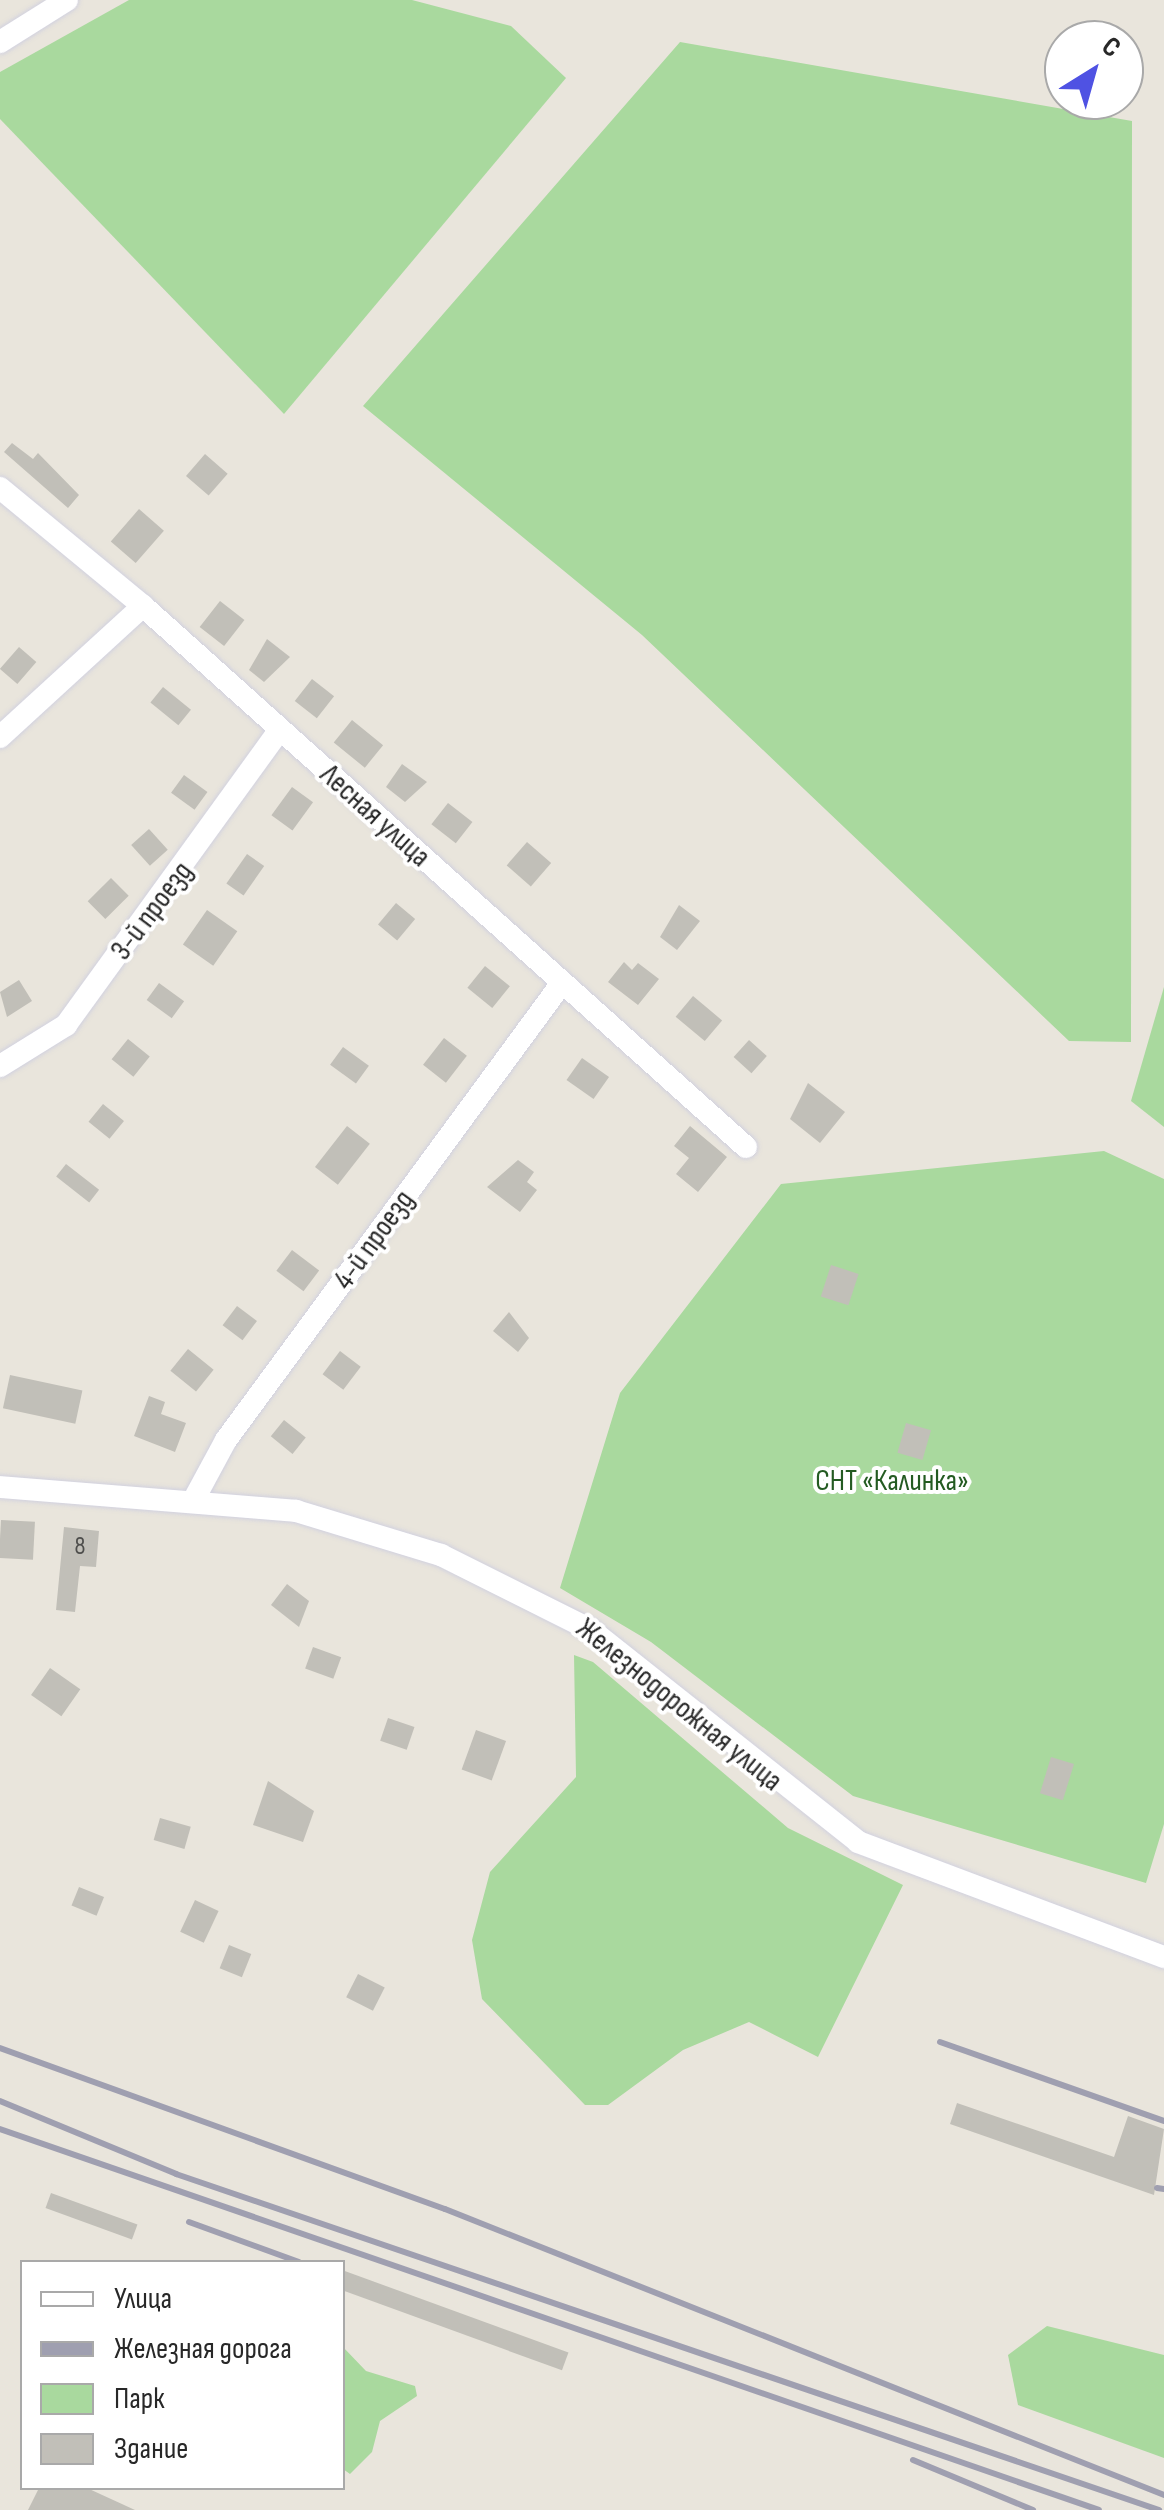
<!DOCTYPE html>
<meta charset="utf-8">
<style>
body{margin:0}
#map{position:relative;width:1164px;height:2510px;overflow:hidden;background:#e9e5dc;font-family:"Sofia Sans Condensed",sans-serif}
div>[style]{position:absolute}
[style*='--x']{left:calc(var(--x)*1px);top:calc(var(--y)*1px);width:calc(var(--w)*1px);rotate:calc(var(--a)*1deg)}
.green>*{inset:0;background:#a9d99e}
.building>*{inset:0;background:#c1bfb8;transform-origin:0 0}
.roads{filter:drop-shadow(0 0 2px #d1d1df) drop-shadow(0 0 2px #d1d1df)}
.minor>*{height:22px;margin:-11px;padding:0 11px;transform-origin:11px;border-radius:11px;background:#fff}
.rail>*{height:6px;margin:-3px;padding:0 3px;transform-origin:3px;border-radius:3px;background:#9f9fb0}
span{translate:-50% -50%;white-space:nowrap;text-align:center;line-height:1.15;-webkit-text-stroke:8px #fff;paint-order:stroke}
.number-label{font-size:25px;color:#4e4e4c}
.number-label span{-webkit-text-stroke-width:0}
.street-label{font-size:30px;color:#282828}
.park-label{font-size:30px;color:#245b22}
.legend{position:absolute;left:20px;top:2260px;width:325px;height:230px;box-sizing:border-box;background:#fff;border:2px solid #a9a9a9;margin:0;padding:12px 18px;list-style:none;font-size:30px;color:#282828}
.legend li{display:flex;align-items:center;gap:20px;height:50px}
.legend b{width:50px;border:2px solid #a9a9a9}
.north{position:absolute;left:1044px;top:20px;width:100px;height:100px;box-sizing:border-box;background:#fff;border:2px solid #a9a9a9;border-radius:50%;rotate:37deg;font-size:28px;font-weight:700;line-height:40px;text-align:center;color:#282828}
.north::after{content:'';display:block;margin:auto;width:35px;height:45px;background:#4f52e3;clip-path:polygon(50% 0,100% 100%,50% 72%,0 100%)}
</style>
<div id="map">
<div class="green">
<div style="clip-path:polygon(129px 0,412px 0,511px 26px,566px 78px,284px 414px,0 119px,0 72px)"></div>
<div style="clip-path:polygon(680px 42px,1132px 121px,1131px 1042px,1069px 1041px,642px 635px,363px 406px)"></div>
<div style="clip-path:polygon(1164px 987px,1164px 1127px,1131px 1101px)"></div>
<div style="clip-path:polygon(1104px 1151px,1164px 1179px,1164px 1824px,1146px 1883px,853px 1796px,651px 1642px,560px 1588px,620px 1393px,781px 1184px)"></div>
<div style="clip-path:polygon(574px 1655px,593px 1662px,788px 1828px,903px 1885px,818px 2057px,749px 2022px,683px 2050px,608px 2105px,585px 2105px,482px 1999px,472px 1940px,490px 1872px,576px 1777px)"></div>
<div style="clip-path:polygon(1047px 2326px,1164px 2355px,1164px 2458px,1018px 2405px,1008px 2355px)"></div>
<div style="clip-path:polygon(343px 2347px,366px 2371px,415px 2386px,417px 2396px,380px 2421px,372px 2452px,350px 2474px,343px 2469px)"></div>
</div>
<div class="building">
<div style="clip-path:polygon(12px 443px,33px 459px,38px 453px,79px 495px,68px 508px,4px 452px)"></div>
<div style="left:205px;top:454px;width:30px;height:29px;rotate:41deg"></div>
<div style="left:139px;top:509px;width:33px;height:43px;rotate:41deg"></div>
<div style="left:220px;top:601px;width:31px;height:33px;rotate:38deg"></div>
<div style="clip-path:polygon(267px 639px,290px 657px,264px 682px,249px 670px)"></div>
<div style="left:19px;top:647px;width:23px;height:29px;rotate:41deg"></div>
<div style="left:312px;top:679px;width:28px;height:28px;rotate:38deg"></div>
<div style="left:163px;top:687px;width:36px;height:20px;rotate:39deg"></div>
<div style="left:352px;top:720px;width:40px;height:29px;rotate:39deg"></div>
<div style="clip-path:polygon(402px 764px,427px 782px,405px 802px,386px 787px)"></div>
<div style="left:184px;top:775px;width:29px;height:22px;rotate:36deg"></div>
<div style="left:292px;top:787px;width:26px;height:35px;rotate:36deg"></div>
<div style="left:448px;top:803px;width:31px;height:27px;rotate:38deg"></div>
<div style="left:149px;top:829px;width:28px;height:24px;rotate:48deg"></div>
<div style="left:527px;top:842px;width:32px;height:31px;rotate:41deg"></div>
<div style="left:247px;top:854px;width:21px;height:36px;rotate:35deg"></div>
<div style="left:111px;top:878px;width:25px;height:33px;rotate:45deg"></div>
<div style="left:396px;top:903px;width:25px;height:28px;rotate:40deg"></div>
<div style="clip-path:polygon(679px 905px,700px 921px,677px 950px,660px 937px)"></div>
<div style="left:207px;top:910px;width:37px;height:42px;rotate:35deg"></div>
<div style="clip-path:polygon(624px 962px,632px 970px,638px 963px,659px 979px,638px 1005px,608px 982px)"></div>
<div style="left:485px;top:966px;width:32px;height:28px;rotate:39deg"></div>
<div style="clip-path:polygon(19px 980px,32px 1001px,7px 1017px,0 992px)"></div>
<div style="left:159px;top:983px;width:31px;height:21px;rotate:36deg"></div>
<div style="left:693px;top:996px;width:38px;height:27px;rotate:40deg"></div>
<div style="left:444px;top:1038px;width:29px;height:34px;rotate:38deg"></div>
<div style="left:128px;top:1039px;width:28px;height:26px;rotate:39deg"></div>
<div style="left:749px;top:1040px;width:24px;height:23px;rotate:42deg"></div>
<div style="left:343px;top:1047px;width:32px;height:22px;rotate:36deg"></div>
<div style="left:582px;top:1058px;width:33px;height:27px;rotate:35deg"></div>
<div style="clip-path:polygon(808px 1083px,845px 1112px,820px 1143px,790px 1119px)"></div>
<div style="left:103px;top:1104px;width:27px;height:23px;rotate:39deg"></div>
<div style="left:347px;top:1126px;width:29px;height:52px;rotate:38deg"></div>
<div style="clip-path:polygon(690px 1126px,727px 1157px,698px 1192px,676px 1174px,689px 1158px,674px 1146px)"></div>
<div style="clip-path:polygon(518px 1160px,534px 1172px,527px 1182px,537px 1190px,520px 1212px,487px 1187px)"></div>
<div style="left:66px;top:1164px;width:42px;height:16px;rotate:38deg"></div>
<div style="left:292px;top:1250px;width:34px;height:26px;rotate:37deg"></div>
<div style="left:831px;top:1265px;width:29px;height:33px;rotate:18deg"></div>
<div style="left:237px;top:1306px;width:25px;height:24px;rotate:37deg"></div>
<div style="clip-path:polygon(509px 1312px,529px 1338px,518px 1352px,493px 1331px)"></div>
<div style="left:188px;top:1349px;width:33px;height:28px;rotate:39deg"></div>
<div style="left:340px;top:1351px;width:26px;height:29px;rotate:37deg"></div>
<div style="left:10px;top:1375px;width:74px;height:34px;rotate:12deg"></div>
<div style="clip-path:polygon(149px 1396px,165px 1402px,161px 1414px,186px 1423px,175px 1452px,134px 1436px)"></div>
<div style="left:284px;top:1420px;width:28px;height:21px;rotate:39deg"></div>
<div style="left:906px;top:1423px;width:26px;height:31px;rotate:16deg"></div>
<div style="left:1px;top:1520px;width:34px;height:38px;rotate:3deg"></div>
<div style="clip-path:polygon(64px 1527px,99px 1531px,96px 1567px,80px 1566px,75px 1612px,56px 1610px)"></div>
<div style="clip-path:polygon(287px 1584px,309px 1601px,299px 1627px,271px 1605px)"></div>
<div style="left:313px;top:1647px;width:30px;height:23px;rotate:20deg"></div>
<div style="left:50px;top:1668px;width:37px;height:33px;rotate:35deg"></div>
<div style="left:388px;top:1718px;width:28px;height:24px;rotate:19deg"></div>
<div style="left:476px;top:1730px;width:32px;height:42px;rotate:20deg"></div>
<div style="left:1051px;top:1757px;width:24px;height:38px;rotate:17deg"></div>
<div style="clip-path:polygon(268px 1781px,314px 1811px,303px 1842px,253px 1825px)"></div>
<div style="left:160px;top:1818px;width:32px;height:23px;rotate:16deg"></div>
<div style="left:79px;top:1887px;width:27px;height:20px;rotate:22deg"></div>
<div style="left:195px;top:1900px;width:26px;height:35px;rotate:25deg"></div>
<div style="left:229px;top:1945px;width:24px;height:25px;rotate:22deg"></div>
<div style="left:358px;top:1974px;width:30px;height:26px;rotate:27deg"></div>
<div style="clip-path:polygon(957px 2103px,1114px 2157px,1128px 2116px,1164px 2129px,1154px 2195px,950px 2124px)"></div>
<div style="left:51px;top:2193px;width:92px;height:16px;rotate:20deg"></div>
<div style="left:342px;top:2270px;width:241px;height:19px;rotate:20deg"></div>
<div style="clip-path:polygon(39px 2488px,87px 2488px,135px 2510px,28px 2510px)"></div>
</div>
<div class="roads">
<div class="minor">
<div style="--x:0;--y:42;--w:79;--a:-32.1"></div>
<div style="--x:0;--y:488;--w:185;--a:39.5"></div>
<div style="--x:143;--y:606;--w:810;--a:41.9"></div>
<div style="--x:0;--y:737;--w:194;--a:-42.5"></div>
<div style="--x:0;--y:1066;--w:78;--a:-31.8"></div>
<div style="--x:66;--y:1025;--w:363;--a:-54.1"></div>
<div style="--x:0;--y:1487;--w:297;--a:4.6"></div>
<div style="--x:296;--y:1511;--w:152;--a:16.9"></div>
<div style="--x:441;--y:1555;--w:168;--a:26.6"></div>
<div style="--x:591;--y:1630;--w:341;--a:38.4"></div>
<div style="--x:858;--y:1842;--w:327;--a:20.6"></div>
<div style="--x:193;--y:1501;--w:69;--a:-61.6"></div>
<div style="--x:226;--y:1440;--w:567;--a:-53.68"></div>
</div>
</div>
<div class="rail">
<div style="--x:940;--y:2042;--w:238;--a:19.4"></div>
<div style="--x:0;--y:2048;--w:473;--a:19.9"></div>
<div style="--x:445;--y:2209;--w:774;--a:21.69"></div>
<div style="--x:0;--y:2101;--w:191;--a:22.5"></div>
<div style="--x:176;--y:2174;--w:1039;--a:18.87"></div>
<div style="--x:0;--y:2129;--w:1163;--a:19.12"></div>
<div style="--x:1157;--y:2188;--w:7;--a:8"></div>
<div style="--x:189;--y:2222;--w:117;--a:20"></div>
<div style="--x:913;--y:2460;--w:130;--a:22.6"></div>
</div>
<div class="number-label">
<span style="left:80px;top:1547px">8</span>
</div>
<div class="street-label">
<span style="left:375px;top:816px;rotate:42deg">Лесная улица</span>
<span style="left:152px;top:911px;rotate:-53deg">3-й проезд</span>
<span style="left:374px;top:1240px;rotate:-54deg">4-й проезд</span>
<span style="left:679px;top:1705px;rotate:39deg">Железнодорожная улица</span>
</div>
<div class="park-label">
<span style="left:892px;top:1481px">СНТ «Калинка»</span>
</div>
<ul class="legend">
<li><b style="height:12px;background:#fff"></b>Улица</li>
<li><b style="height:12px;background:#9f9fb0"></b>Железная дорога</li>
<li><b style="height:28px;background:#a9d99e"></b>Парк</li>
<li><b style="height:28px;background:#c1bfb8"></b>Здание</li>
</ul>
<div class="north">С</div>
</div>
